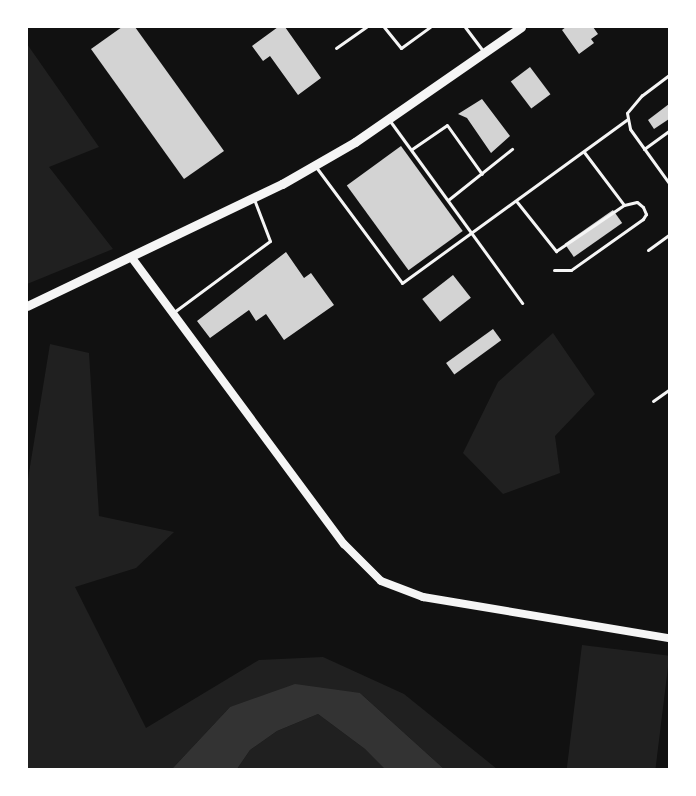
<!DOCTYPE html>
<style>
body{margin:0}
#map{position:relative;width:696px;height:796px;overflow:hidden;background:#111;font-family:Poppins,sans-serif}
div>[style]{position:absolute}
[style*='--x']{left:calc(var(--x)*1px);top:calc(var(--y)*1px);width:calc(var(--w)*1px);rotate:calc(var(--a)*1deg)}
.green>*{inset:0;background:#202020;transform-origin:0 0}
.water>*{inset:0;background:#333}
.building>*{inset:0;background:#d3d3d3;transform-origin:0 0}
.service>*{height:3px;margin:-1.5px;padding:0 1.5px;transform-origin:1.5px;border-radius:1.5px;background:#f5f5f5}
.tertiary>*{height:8px;margin:-4px;padding:0 4px;transform-origin:4px;border-radius:4px;background:#f5f5f5}
.primary>*{height:9px;margin:-4.5px;padding:0 4.5px;transform-origin:4.5px;border-radius:4.5px;background:#f5f5f5}
span{translate:-50% -50%;white-space:nowrap;text-align:center;line-height:1.15;-webkit-text-stroke:6px #fff;paint-order:stroke}
.frame{position:absolute;inset:0;border:28px solid #fff;pointer-events:none}
</style>
<div id="map">
<div class="green">
<div style="clip-path:polygon(27px 44px,99px 147px,49px 167px,113px 249px,27px 284px)"></div>
<div style="clip-path:polygon(553px 333px,595px 394px,555px 436px,560px 473px,503px 494px,463px 453px,498px 382px)"></div>
<div style="clip-path:polygon(50px 344px,89px 353px,99px 516px,174px 532px,136px 568px,75px 587px,146px 728px,259px 660px,323px 657px,404px 694px,497px 769px,444px 769px,360px 693px,230px 707px,172px 769px,27px 769px,27px 485px)"></div>
<div style="left:582px;top:645px;width:88px;height:124px;rotate:7deg"></div>
<div style="clip-path:polygon(318px 714px,365px 749px,386px 769px,237px 769px,250px 750px,277px 731px)"></div>
</div>
<div class="water">
<div style="clip-path:polygon(295px 684px,360px 693px,444px 769px,385px 769px,365px 749px,318px 714px,277px 731px,250px 750px,237px 769px,172px 769px,230px 707px)"></div>
</div>
<div class="building">
<div style="clip-path:polygon(122px 27px,135px 27px,224px 151px,184px 179px,91px 49px)"></div>
<div style="clip-path:polygon(278px 27px,285px 27px,321px 78px,298px 95px,270px 56px,263px 61px,252px 46px)"></div>
<div style="clip-path:polygon(566px 27px,593px 27px,598px 34px,591px 39px,594px 43px,579px 54px,562px 30px)"></div>
<div style="left:530px;top:67px;width:34px;height:24px;rotate:53deg"></div>
<div style="clip-path:polygon(482px 99px,510px 136px,491px 153px,467px 118px,458px 114px)"></div>
<div style="clip-path:polygon(669px 104px,669px 119px,654px 129px,648px 120px)"></div>
<div style="left:401px;top:146px;width:105px;height:67px;rotate:54deg"></div>
<div style="left:613px;top:210px;width:16px;height:59px;rotate:55deg"></div>
<div style="clip-path:polygon(286px 252px,304px 278px,311px 273px,334px 305px,284px 340px,266px 314px,256px 321px,249px 310px,210px 338px,197px 321px)"></div>
<div style="left:453px;top:275px;width:29px;height:39px;rotate:52deg"></div>
<div style="left:493px;top:329px;width:14px;height:58px;rotate:54deg"></div>
</div>
<div class="service">
<div style="--x:384;--y:27;--w:27;--a:51"></div>
<div style="--x:401;--y:48;--w:36;--a:-36"></div>
<div style="--x:465;--y:27;--w:31;--a:53"></div>
<div style="--x:336;--y:48;--w:37;--a:-35"></div>
<div style="--x:669;--y:75;--w:34;--a:143"></div>
<div style="--x:642;--y:95;--w:23;--a:130"></div>
<div style="--x:627;--y:113;--w:16;--a:79"></div>
<div style="--x:630;--y:129;--w:67;--a:54.2"></div>
<div style="--x:390;--y:121;--w:225;--a:54"></div>
<div style="--x:412;--y:149;--w:42;--a:-34.4"></div>
<div style="--x:447;--y:125;--w:60;--a:54.5"></div>
<div style="--x:644;--y:149;--w:31;--a:-36"></div>
<div style="--x:584;--y:152;--w:66;--a:53"></div>
<div style="--x:316;--y:167;--w:144;--a:53.4"></div>
<div style="--x:402;--y:283;--w:279;--a:-36"></div>
<div style="--x:448;--y:200;--w:82;--a:-38.6"></div>
<div style="--x:517;--y:202;--w:63;--a:51.5"></div>
<div style="--x:556;--y:251;--w:82;--a:-34.1"></div>
<div style="--x:624;--y:205;--w:13;--a:-13"></div>
<div style="--x:637;--y:202;--w:8;--a:40"></div>
<div style="--x:643;--y:207;--w:8;--a:67"></div>
<div style="--x:646;--y:214;--w:6;--a:121"></div>
<div style="--x:643;--y:219;--w:88;--a:144.7"></div>
<div style="--x:571;--y:270;--w:17;--a:180"></div>
<div style="--x:648;--y:250;--w:26;--a:-36"></div>
<div style="--x:174;--y:312;--w:119;--a:-36.5"></div>
<div style="--x:270;--y:241;--w:45;--a:-110.9"></div>
<div style="--x:653;--y:401;--w:19;--a:-35"></div>
</div>
<div class="tertiary">
<div style="--x:132;--y:258;--w:356;--a:53.5"></div>
<div style="--x:344;--y:544;--w:52;--a:45"></div>
<div style="--x:381;--y:581;--w:45;--a:20.9"></div>
<div style="--x:423;--y:597;--w:249;--a:9.5"></div>
</div>
<div class="primary">
<div style="--x:27;--y:306;--w:283;--a:-25.6"></div>
<div style="--x:282;--y:184;--w:84;--a:-29.9"></div>
<div style="--x:355;--y:142;--w:202;--a:-34.7"></div>
</div>
<div class="frame"></div>
</div>
